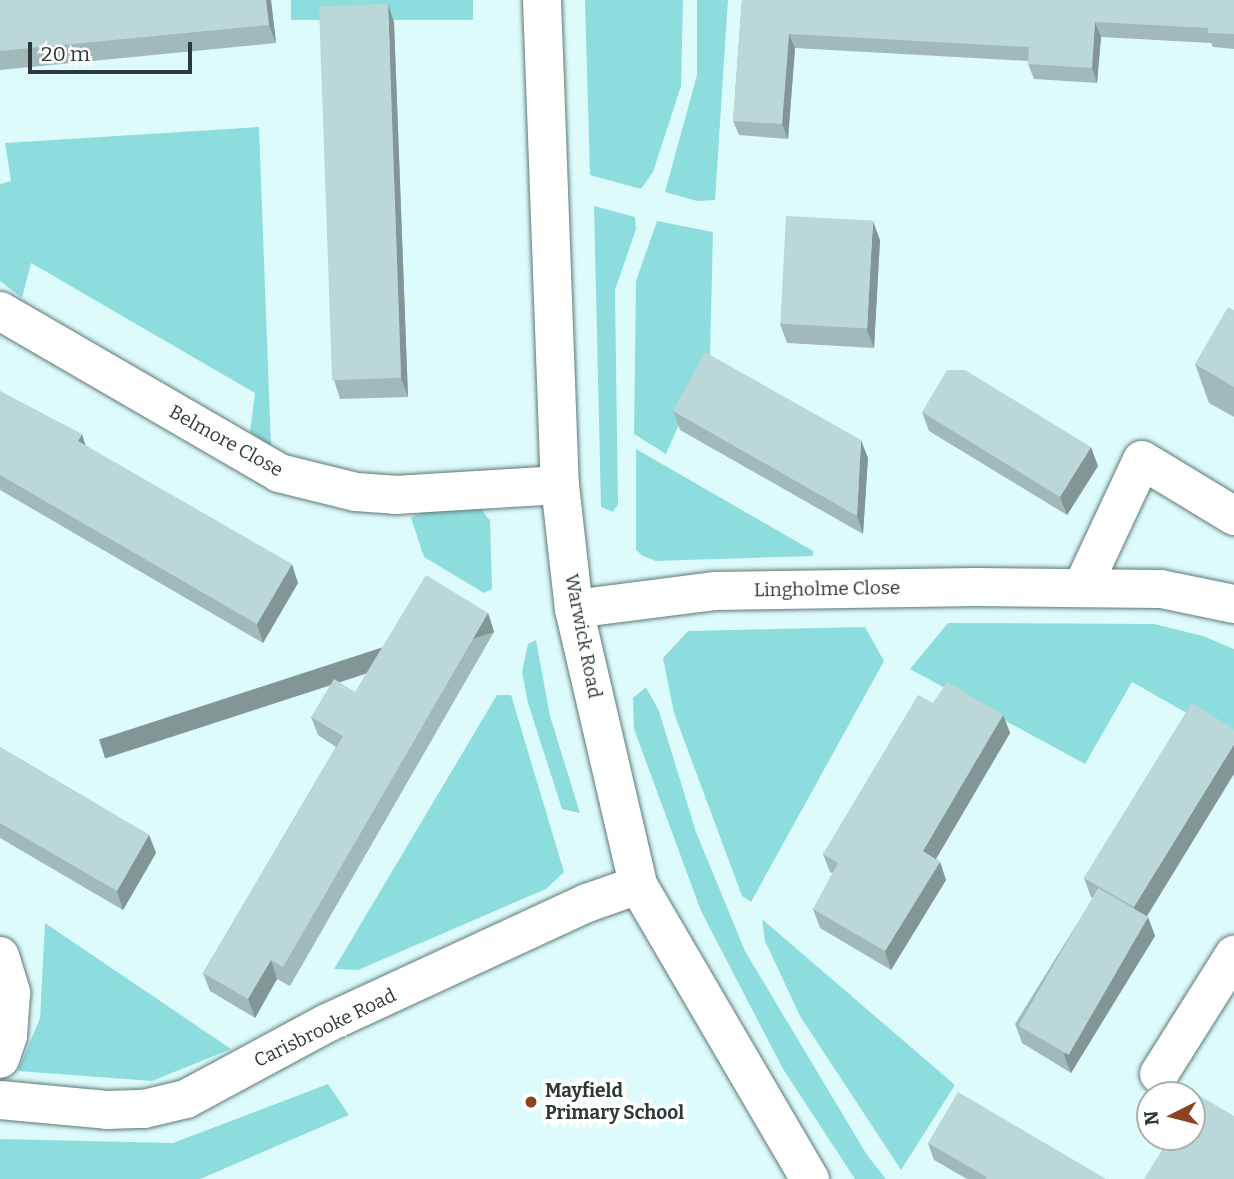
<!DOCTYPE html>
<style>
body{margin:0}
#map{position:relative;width:1234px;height:1179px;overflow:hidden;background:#defbfb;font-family:Bitter,serif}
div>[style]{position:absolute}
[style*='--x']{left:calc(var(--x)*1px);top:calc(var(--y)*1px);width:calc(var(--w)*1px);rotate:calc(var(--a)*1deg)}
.green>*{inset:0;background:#8eddde;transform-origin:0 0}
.roads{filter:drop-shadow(0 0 2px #5e7878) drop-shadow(0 0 2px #5e7878)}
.minor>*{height:38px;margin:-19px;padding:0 19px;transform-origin:19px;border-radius:19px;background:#fff}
.wall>*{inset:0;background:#a1b9b9}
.shaded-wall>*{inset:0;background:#839696;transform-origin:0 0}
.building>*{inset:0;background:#bbd7d7;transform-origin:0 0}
.dots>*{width:19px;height:19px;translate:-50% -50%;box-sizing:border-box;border:4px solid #fff;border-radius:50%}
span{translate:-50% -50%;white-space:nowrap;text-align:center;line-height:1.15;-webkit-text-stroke:7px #fff;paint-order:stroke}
.street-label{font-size:19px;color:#2e3939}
.poi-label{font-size:19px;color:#2e3939;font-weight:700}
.left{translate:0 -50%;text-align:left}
.north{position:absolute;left:1136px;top:1081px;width:70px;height:70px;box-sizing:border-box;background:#fff;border:2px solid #abb0b0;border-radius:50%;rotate:264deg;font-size:19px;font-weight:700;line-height:28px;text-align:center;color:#2e3939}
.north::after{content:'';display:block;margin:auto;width:24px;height:32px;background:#8c4520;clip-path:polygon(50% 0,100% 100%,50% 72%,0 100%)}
.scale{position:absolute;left:28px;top:42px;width:164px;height:32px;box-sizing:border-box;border:4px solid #2e3939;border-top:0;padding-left:9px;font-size:21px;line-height:24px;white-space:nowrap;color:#2e3939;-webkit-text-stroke:5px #fff;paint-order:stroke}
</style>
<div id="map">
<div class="green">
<div style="left:291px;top:0;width:182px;height:20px"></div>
<div style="clip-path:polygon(585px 0,683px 0,681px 86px,653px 172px,641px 189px,590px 175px)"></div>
<div style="clip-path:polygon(697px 0,728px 0,715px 200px,697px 201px,665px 192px,697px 75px)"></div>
<div style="clip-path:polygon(259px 127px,271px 446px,250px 432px,255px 393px,31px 263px,22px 298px,0 281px,0 184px,11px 181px,5px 143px)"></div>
<div style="clip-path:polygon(594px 206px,635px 217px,636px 229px,615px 290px,618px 504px,613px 512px,601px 507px)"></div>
<div style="clip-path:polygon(657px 221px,713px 232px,710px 354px,666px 454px,634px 434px,636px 281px)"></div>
<div style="clip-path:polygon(636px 449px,813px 551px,813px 556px,656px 561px,643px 556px,636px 550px)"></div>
<div style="clip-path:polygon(445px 500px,477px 503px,490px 521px,492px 589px,484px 593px,424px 557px,411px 518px)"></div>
<div style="clip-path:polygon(948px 623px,1154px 624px,1203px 636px,1234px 649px,1234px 740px,1132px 682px,1085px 764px,910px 669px)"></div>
<div style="clip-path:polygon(865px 627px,884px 661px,751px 902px,742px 896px,674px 713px,663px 658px,688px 631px)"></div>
<div style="clip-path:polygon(536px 640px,550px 716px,580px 813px,562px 809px,528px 703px,522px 672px,528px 644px)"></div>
<div style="clip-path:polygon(646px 687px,659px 711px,696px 832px,745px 951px,867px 1155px,886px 1179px,855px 1179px,783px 1069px,701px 911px,634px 729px,633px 698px)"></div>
<div style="clip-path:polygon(497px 695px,511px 695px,564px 872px,546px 889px,358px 970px,334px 969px)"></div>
<div style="clip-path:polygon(762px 919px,955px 1085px,901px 1170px,800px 1016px,765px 941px)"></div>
<div style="clip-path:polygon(45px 923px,231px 1049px,152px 1081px,18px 1071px,40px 1018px)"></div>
<div style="clip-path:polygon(328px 1084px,349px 1115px,200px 1179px,0 1179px,0 1139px,173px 1143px)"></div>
</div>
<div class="roads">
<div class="minor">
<div style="--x:542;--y:0;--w:485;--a:87.9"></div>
<div style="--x:560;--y:485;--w:125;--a:83.6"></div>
<div style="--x:574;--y:609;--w:283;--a:76.9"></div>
<div style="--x:638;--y:885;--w:341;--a:59.7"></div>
<div style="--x:0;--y:311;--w:323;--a:30.1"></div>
<div style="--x:279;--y:473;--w:79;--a:13.9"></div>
<div style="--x:356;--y:492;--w:39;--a:4"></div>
<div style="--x:395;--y:495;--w:165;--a:-3.5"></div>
<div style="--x:1082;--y:588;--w:141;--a:-64.9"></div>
<div style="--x:1142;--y:460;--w:108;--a:31.3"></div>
<div style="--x:574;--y:609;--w:141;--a:-7.3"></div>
<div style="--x:714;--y:591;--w:262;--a:-0.9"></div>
<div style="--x:976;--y:587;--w:185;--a:0.6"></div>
<div style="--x:1161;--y:589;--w:75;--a:11.6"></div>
<div style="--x:0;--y:956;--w:39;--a:73"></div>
<div style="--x:11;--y:993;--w:43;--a:94"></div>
<div style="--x:8;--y:1036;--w:24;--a:109"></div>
<div style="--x:1159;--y:1074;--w:141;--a:-57.8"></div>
<div style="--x:0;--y:1100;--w:107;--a:5.3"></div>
<div style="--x:107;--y:1110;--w:37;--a:-2"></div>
<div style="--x:144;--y:1109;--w:43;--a:-13.4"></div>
<div style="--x:186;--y:1099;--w:158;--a:-28.3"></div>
<div style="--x:325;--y:1024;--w:289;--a:-24.8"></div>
<div style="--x:587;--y:903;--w:54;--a:-19.4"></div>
</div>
</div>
<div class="wall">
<div style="clip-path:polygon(0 0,271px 0,276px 43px,0 70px)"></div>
<div style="clip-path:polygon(742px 0,1234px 0,1234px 49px,1213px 47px,1211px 43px,1101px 37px,1097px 83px,1034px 79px,1028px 64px,1029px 61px,795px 48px,788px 139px,739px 135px,733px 121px)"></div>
<div style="clip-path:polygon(394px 22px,408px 397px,340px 399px,334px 380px)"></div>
<div style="clip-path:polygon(880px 240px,874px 348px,787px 343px,780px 324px)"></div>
<div style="clip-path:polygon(1234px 310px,1234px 417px,1209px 403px,1195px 364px)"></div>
<div style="clip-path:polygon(0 391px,85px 445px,298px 583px,263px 643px,0 490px)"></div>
<div style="clip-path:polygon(673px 411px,868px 458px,863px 534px,680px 430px)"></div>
<div style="clip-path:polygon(922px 412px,1098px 466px,1067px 515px,929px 431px)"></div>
<div style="clip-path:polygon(488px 613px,494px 632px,290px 986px,277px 979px,255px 1018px,210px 991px,203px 973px,336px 747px,318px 735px,311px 717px,355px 692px)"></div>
<div style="clip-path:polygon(933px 703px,1003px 715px,1010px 733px,936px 859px,940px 862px,946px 880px,891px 970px,820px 928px,813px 909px,833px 874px,830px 872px,823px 854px)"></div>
<div style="clip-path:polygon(1192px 703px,1147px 916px,1155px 936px,1071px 1073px,1022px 1043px,1015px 1024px,1093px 898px,1091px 897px,1084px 878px)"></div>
<div style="clip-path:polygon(0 747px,149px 835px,156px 853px,123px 910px,0 838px)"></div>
<div style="clip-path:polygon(928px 1143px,1106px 1179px,967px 1179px,934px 1160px)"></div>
</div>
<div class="shaded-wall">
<div style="clip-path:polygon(266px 0,271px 0,276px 43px,269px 25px)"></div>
<div style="clip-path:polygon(388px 4px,394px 22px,408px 397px,401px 378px)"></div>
<div style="clip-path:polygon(1095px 22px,1101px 37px,1097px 83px,1092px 68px)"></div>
<div style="clip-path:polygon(789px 34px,795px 48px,788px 139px,782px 124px)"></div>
<div style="clip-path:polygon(873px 221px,880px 240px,874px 348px,867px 330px)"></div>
<div style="clip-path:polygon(82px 434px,88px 453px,78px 441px)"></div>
<div style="clip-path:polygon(861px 440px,868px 458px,863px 534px,857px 516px)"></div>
<div style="clip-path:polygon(1091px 447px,1098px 466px,1067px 515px,1060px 497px)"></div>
<div style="clip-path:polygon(292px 564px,298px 583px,263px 643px,257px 624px)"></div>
<div style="left:488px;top:613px;width:20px;height:409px;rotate:72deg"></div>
<div style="clip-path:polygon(1003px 715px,1010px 733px,930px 869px,923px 851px)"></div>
<div style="clip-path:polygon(1234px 744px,1234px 774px,1141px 926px,1134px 907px)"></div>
<div style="clip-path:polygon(149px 835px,156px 853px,123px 910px,117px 891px)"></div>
<div style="clip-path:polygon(940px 862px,946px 880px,891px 970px,885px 951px)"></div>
<div style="clip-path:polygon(1148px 917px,1155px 936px,1071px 1073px,1064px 1055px)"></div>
<div style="clip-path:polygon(271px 960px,277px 979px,255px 1018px,248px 999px)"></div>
</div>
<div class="building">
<div style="clip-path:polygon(0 0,266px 0,269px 25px,0 51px)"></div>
<div style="clip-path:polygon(742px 0,1234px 0,1234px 34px,1208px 33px,1208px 28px,1095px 22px,1092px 68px,1028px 64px,1029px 47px,789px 34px,782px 124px,733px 121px)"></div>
<div style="left:388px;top:4px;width:374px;height:69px;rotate:88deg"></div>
<div style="left:786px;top:216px;width:87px;height:108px;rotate:3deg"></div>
<div style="clip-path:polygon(1228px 307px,1234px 310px,1234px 387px,1195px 364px)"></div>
<div style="clip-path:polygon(705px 352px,861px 440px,857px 516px,673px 411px)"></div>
<div style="clip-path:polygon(947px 370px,965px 370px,1091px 447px,1060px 497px,922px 412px)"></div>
<div style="clip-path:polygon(0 391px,82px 434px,78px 441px,292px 564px,257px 624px,0 475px)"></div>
<div style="clip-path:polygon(426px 575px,488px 613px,283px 967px,271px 960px,248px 999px,203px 973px,343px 736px,311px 717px,334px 679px,355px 692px)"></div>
<div style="clip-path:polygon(947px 682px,1003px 715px,923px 851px,940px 862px,885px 951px,813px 909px,838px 863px,823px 854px,918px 695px,933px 703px)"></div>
<div style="clip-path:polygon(1192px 703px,1234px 729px,1234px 744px,1134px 907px,1084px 878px)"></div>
<div style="clip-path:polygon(0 747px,149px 835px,117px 891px,0 823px)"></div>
<div style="left:1098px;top:888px;width:58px;height:159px;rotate:30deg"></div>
<div style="clip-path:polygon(958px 1092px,1106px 1179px,986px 1179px,987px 1177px,928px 1143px)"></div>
<div style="clip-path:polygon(1197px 1094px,1234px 1116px,1234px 1179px,1144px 1179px,1170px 1137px,1192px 1137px,1192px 1102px)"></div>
</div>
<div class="dots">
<div style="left:531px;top:1102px;background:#8c4520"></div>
</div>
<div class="street-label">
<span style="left:226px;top:441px;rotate:29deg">Belmore Close</span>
<span style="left:827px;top:589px;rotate:-1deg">Lingholme Close</span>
<span style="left:583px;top:636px;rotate:79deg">Warwick Road</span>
<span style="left:325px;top:1028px;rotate:-26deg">Carisbrooke Road</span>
</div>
<div class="poi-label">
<span class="left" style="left:545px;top:1102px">Mayfield<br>Primary School</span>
</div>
<div class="north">N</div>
<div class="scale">20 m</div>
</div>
